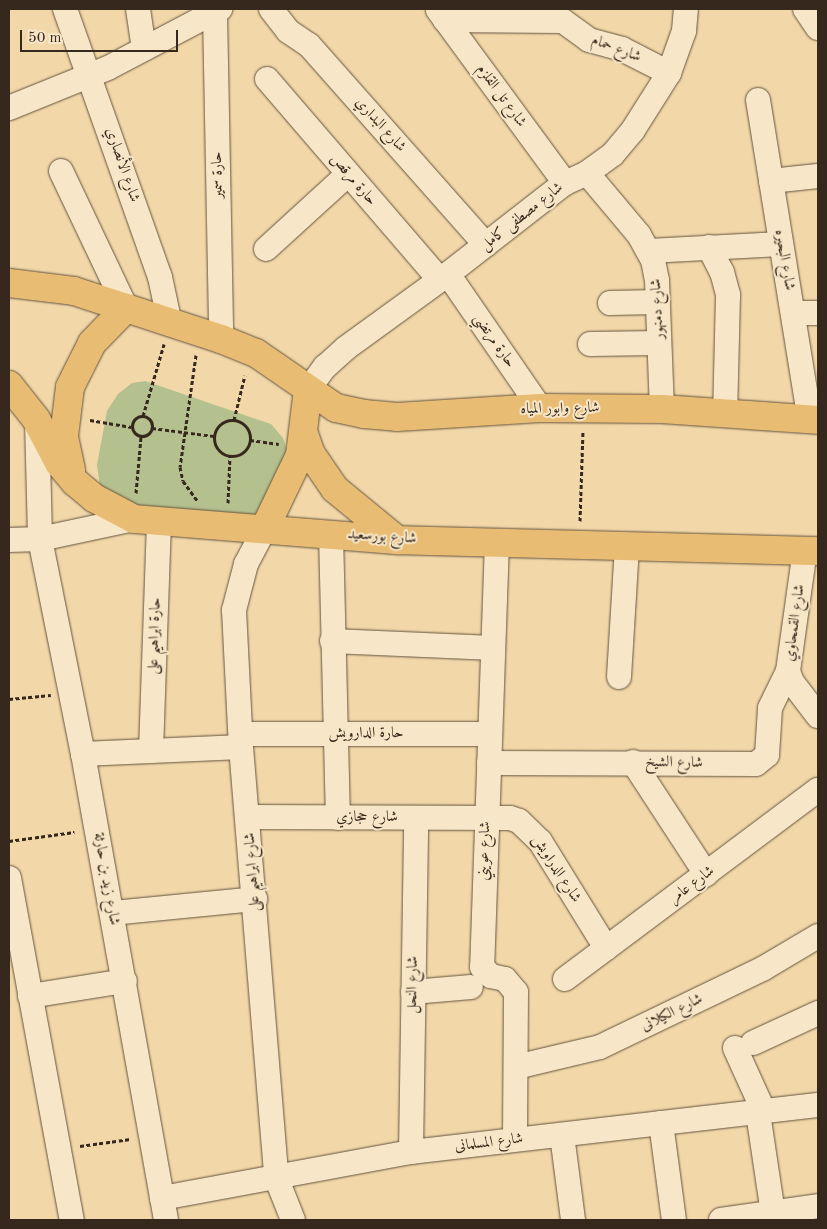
<!DOCTYPE html>
<meta charset="utf-8">
<style>
body{margin:0}
#map{position:relative;width:827px;height:1229px;overflow:hidden;background:#f2d8a9;font-family:"Old Standard TT",Amiri,serif}
div>[style]{position:absolute}
[style*='--x']{left:calc(var(--x)*1px);top:calc(var(--y)*1px);width:calc(var(--w)*1px);rotate:calc(var(--a)*1deg)}
.green>*{inset:0;background:#b4c08d}
.path>*{height:3px;margin-top:-1.5px;transform-origin:0;background:repeating-linear-gradient(90deg,#36281c 0 4px,transparent 0 6.5px)}
.path>.ring{margin:-1.5px;padding:0;box-sizing:content-box;background:none;border:3px solid #36281c;border-radius:50%}
.roads{filter:drop-shadow(0 0 1px #65543f) drop-shadow(0 0 1px #65543f)}
.minor>*{height:24px;margin:-12px;padding:0 12px;transform-origin:12px;border-radius:12px;background:#f7e6c7}
.major>*{height:28px;margin:-14px;padding:0 14px;transform-origin:14px;border-radius:14px;background:#e9bc74}
span{translate:-50% -50%;white-space:nowrap;text-align:center;line-height:1.15;-webkit-text-stroke:4px #f7e6c7;paint-order:stroke}
.street-label{font-size:15px;color:#36281c}
.frame{position:absolute;inset:0;border:10px solid #36281c;pointer-events:none}
.scale{position:absolute;left:20px;top:30px;width:158px;height:22px;box-sizing:border-box;border:2px solid #36281c;border-top:0;padding-left:6px;font-size:15px;line-height:18px;white-space:nowrap;color:#36281c;-webkit-text-stroke:4px #f7e6c7;paint-order:stroke}
</style>
<div id="map">
<div class="green">
<div style="clip-path:polygon(145px 381px,271px 424px,283px 438px,289px 456px,264px 518px,145px 517px,100px 487px,97px 465px,107px 411px,118px 394px,132px 383px)"></div>
</div>
<div class="path">
<div style="--x:196;--y:355;--w:113;--a:98.1"></div>
<div style="--x:180;--y:467;--w:14;--a:78"></div>
<div style="--x:183;--y:481;--w:24;--a:54"></div>
<div class="ring" style="left:132px;top:416px;width:17px;height:17px"></div>
<div style="--x:143;--y:416;--w:75;--a:-73.7"></div>
<div style="--x:90;--y:420;--w:42;--a:9.7"></div>
<div style="--x:234;--y:420;--w:46;--a:-76.3"></div>
<div class="ring" style="left:214px;top:420px;width:33px;height:33px"></div>
<div style="--x:152;--y:428;--w:63;--a:7.4"></div>
<div style="--x:250;--y:440;--w:29;--a:8"></div>
<div style="--x:136;--y:493;--w:56;--a:-84.9"></div>
<div style="--x:228;--y:503;--w:47;--a:-87.6"></div>
<div style="--x:580;--y:521;--w:89;--a:-88.1"></div>
<div style="--x:9;--y:699;--w:42;--a:-5.4"></div>
<div style="--x:9;--y:841;--w:66;--a:-7.9"></div>
<div style="--x:80;--y:1146;--w:51;--a:-7.8"></div>
</div>
<div class="roads">
<div class="minor">
<div style="--x:65;--y:9;--w:284;--a:70.5"></div>
<div style="--x:160;--y:277;--w:48;--a:78"></div>
<div style="--x:138;--y:9;--w:40;--a:81.5"></div>
<div style="--x:271;--y:9;--w:28;--a:52"></div>
<div style="--x:288;--y:31;--w:25;--a:34"></div>
<div style="--x:309;--y:45;--w:267;--a:48.5"></div>
<div style="--x:805;--y:9;--w:23;--a:56"></div>
<div style="--x:438;--y:10;--w:215;--a:53.7"></div>
<div style="--x:215;--y:12;--w:327;--a:88.9"></div>
<div style="--x:445;--y:20;--w:118;--a:0.5"></div>
<div style="--x:563;--y:21;--w:32;--a:36"></div>
<div style="--x:589;--y:40;--w:34;--a:15"></div>
<div style="--x:622;--y:49;--w:53;--a:27.1"></div>
<div style="--x:267;--y:79;--w:265;--a:49.3"></div>
<div style="--x:758;--y:100;--w:324;--a:80.8"></div>
<div style="--x:9;--y:108;--w:107;--a:-22"></div>
<div style="--x:108;--y:68;--w:127;--a:-27.8"></div>
<div style="--x:61;--y:171;--w:152;--a:64.6"></div>
<div style="--x:587;--y:173;--w:81;--a:50"></div>
<div style="--x:639;--y:235;--w:29;--a:61"></div>
<div style="--x:653;--y:260;--w:20;--a:79"></div>
<div style="--x:657;--y:280;--w:129;--a:87.8"></div>
<div style="--x:771;--y:181;--w:47;--a:-6.1"></div>
<div style="--x:709;--y:247;--w:28;--a:63"></div>
<div style="--x:722;--y:272;--w:24;--a:75"></div>
<div style="--x:728;--y:295;--w:120;--a:91.4"></div>
<div style="--x:266;--y:249;--w:111;--a:-42.4"></div>
<div style="--x:649;--y:251;--w:132;--a:-3"></div>
<div style="--x:448;--y:274;--w:163;--a:55.5"></div>
<div style="--x:610;--y:303;--w:48;--a:-1.2"></div>
<div style="--x:793;--y:313;--w:25;--a:0"></div>
<div style="--x:590;--y:344;--w:69;--a:-0.8"></div>
<div style="--x:308;--y:390;--w:29;--a:-54"></div>
<div style="--x:325;--y:367;--w:28;--a:-42"></div>
<div style="--x:346;--y:348;--w:126;--a:-36"></div>
<div style="--x:448;--y:274;--w:148;--a:-37.9"></div>
<div style="--x:565;--y:183;--w:24;--a:-24"></div>
<div style="--x:587;--y:173;--w:32;--a:-36"></div>
<div style="--x:613;--y:154;--w:31;--a:-50"></div>
<div style="--x:633;--y:130;--w:67;--a:-57.7"></div>
<div style="--x:669;--y:73;--w:45;--a:-70.3"></div>
<div style="--x:684;--y:31;--w:22;--a:-85"></div>
<div style="--x:37;--y:421;--w:118;--a:88.5"></div>
<div style="--x:40;--y:539;--w:219;--a:78.7"></div>
<div style="--x:83;--y:754;--w:473;--a:79.9"></div>
<div style="--x:265;--y:528;--w:41;--a:117.8"></div>
<div style="--x:246;--y:564;--w:48;--a:104.6"></div>
<div style="--x:234;--y:610;--w:137;--a:87.1"></div>
<div style="--x:241;--y:747;--w:431;--a:85.3"></div>
<div style="--x:276;--y:1177;--w:46;--a:68.4"></div>
<div style="--x:331;--y:534;--w:284;--a:88.6"></div>
<div style="--x:9;--y:540;--w:31;--a:-2"></div>
<div style="--x:40;--y:539;--w:96;--a:-12"></div>
<div style="--x:497;--y:542;--w:425;--a:92"></div>
<div style="--x:482;--y:967;--w:13;--a:45"></div>
<div style="--x:491;--y:976;--w:14;--a:12"></div>
<div style="--x:505;--y:979;--w:17;--a:50"></div>
<div style="--x:516;--y:992;--w:147;--a:90.4"></div>
<div style="--x:805;--y:550;--w:122;--a:98"></div>
<div style="--x:788;--y:671;--w:12;--a:70"></div>
<div style="--x:792;--y:682;--w:43;--a:52.6"></div>
<div style="--x:332;--y:641;--w:161;--a:2.5"></div>
<div style="--x:619;--y:677;--w:131;--a:-86.5"></div>
<div style="--x:241;--y:734;--w:249;--a:0"></div>
<div style="--x:151;--y:751;--w:229;--a:-88"></div>
<div style="--x:83;--y:754;--w:158;--a:-2.5"></div>
<div style="--x:633;--y:762;--w:134;--a:56.9"></div>
<div style="--x:489;--y:763;--w:267;--a:0.2"></div>
<div style="--x:756;--y:764;--w:14;--a:-39"></div>
<div style="--x:767;--y:755;--w:47;--a:-86.3"></div>
<div style="--x:770;--y:708;--w:41;--a:-64.1"></div>
<div style="--x:248;--y:817;--w:262;--a:0.2"></div>
<div style="--x:510;--y:818;--w:9;--a:18"></div>
<div style="--x:519;--y:821;--w:29;--a:44"></div>
<div style="--x:540;--y:841;--w:126;--a:58.3"></div>
<div style="--x:9;--y:878;--w:348;--a:79.6"></div>
<div style="--x:113;--y:913;--w:143;--a:-5.6"></div>
<div style="--x:565;--y:979;--w:316;--a:-36.8"></div>
<div style="--x:413;--y:992;--w:58;--a:-4.9"></div>
<div style="--x:30;--y:996;--w:96;--a:-9"></div>
<div style="--x:753;--y:1043;--w:72;--a:-24.8"></div>
<div style="--x:735;--y:1048;--w:70;--a:65.6"></div>
<div style="--x:516;--y:1067;--w:86;--a:-13.4"></div>
<div style="--x:600;--y:1047;--w:182;--a:-25.7"></div>
<div style="--x:764;--y:968;--w:63;--a:-30.7"></div>
<div style="--x:758;--y:1113;--w:108;--a:81.5"></div>
<div style="--x:661;--y:1123;--w:98;--a:82.4"></div>
<div style="--x:562;--y:1135;--w:86;--a:82.6"></div>
<div style="--x:411;--y:1152;--w:333;--a:-89.1"></div>
<div style="--x:162;--y:1198;--w:253;--a:-10.5"></div>
<div style="--x:411;--y:1152;--w:410;--a:-6.6"></div>
<div style="--x:721;--y:1220;--w:98;--a:-8.2"></div>
</div>
<div class="major">
<div style="--x:9;--y:283;--w:65;--a:7"></div>
<div style="--x:74;--y:291;--w:155;--a:18.1"></div>
<div style="--x:221;--y:339;--w:38;--a:22"></div>
<div style="--x:256;--y:353;--w:97;--a:34.5"></div>
<div style="--x:336;--y:408;--w:29;--a:12"></div>
<div style="--x:364;--y:414;--w:33;--a:5"></div>
<div style="--x:397;--y:417;--w:143;--a:-3.6"></div>
<div style="--x:540;--y:408;--w:122;--a:0.5"></div>
<div style="--x:662;--y:409;--w:156;--a:4"></div>
<div style="--x:9;--y:385;--w:43;--a:51.5"></div>
<div style="--x:36;--y:419;--w:50;--a:62.4"></div>
<div style="--x:59;--y:463;--w:25;--a:50"></div>
<div style="--x:75;--y:482;--w:25;--a:40"></div>
<div style="--x:94;--y:498;--w:45;--a:27.7"></div>
<div style="--x:134;--y:519;--w:264;--a:4.6"></div>
<div style="--x:397;--y:540;--w:421;--a:1.5"></div>
<div style="--x:304;--y:434;--w:21;--a:71"></div>
<div style="--x:311;--y:454;--w:42;--a:55.6"></div>
<div style="--x:335;--y:489;--w:80;--a:39.4"></div>
<div style="--x:71;--y:470;--w:35;--a:-102"></div>
<div style="--x:64;--y:436;--w:49;--a:-83"></div>
<div style="--x:70;--y:387;--w:49;--a:-63.4"></div>
<div style="--x:92;--y:343;--w:49;--a:-45.8"></div>
<div style="--x:265;--y:528;--w:81;--a:-64.4"></div>
<div style="--x:300;--y:455;--w:65;--a:-83"></div>
</div>
</div>
<div class="street-label">
<span style="left:616px;top:49px;rotate:21deg">شارع حمام</span>
<span style="left:501px;top:96px;rotate:54deg">شارع تل القلزم</span>
<span style="left:380px;top:125px;rotate:48deg">شارع البداري</span>
<span style="left:122px;top:165px;rotate:71deg">شارع الأنصاري</span>
<span style="left:218px;top:175px;rotate:-91deg">حارة سمير</span>
<span style="left:353px;top:180px;rotate:49deg">حارة مرقص</span>
<span style="left:522px;top:217px;rotate:-38deg">شارع مصطفى كامل</span>
<span style="left:784px;top:260px;rotate:80deg">شارع البحيره</span>
<span style="left:658px;top:309px;rotate:-93deg">شارع دمنهور</span>
<span style="left:494px;top:341px;rotate:55deg">حارة مرتضي</span>
<span style="left:560px;top:409px;rotate:-1deg">شارع وابور المياه</span>
<span style="left:382px;top:537px;rotate:4deg">شارع بورسعيد</span>
<span style="left:795px;top:623px;rotate:-82deg">شارع القمحاوي</span>
<span style="left:155px;top:636px;rotate:-88deg">حارة ابراهيم على</span>
<span style="left:366px;top:734px">حارة الدارويش</span>
<span style="left:674px;top:763px;rotate:1deg">شارع الشيخ</span>
<span style="left:367px;top:818px">شارع حجازي</span>
<span style="left:485px;top:851px;rotate:-88deg">شارع عويني</span>
<span style="left:556px;top:869px;rotate:57deg">شارع الدراويش</span>
<span style="left:253px;top:872px;rotate:-94deg">شارع ابراهيم على</span>
<span style="left:106px;top:879px;rotate:80deg">شارع زيد بن حارثة</span>
<span style="left:692px;top:885px;rotate:-37deg">شارع عامر</span>
<span style="left:413px;top:985px;rotate:-89deg">شارع النحل</span>
<span style="left:672px;top:1013px;rotate:-26deg">شارع الكيلانى</span>
<span style="left:489px;top:1143px;rotate:-7deg">شارع المسلمانى</span>
</div>
<div class="frame"></div>
<div class="scale">50 m</div>
</div>
